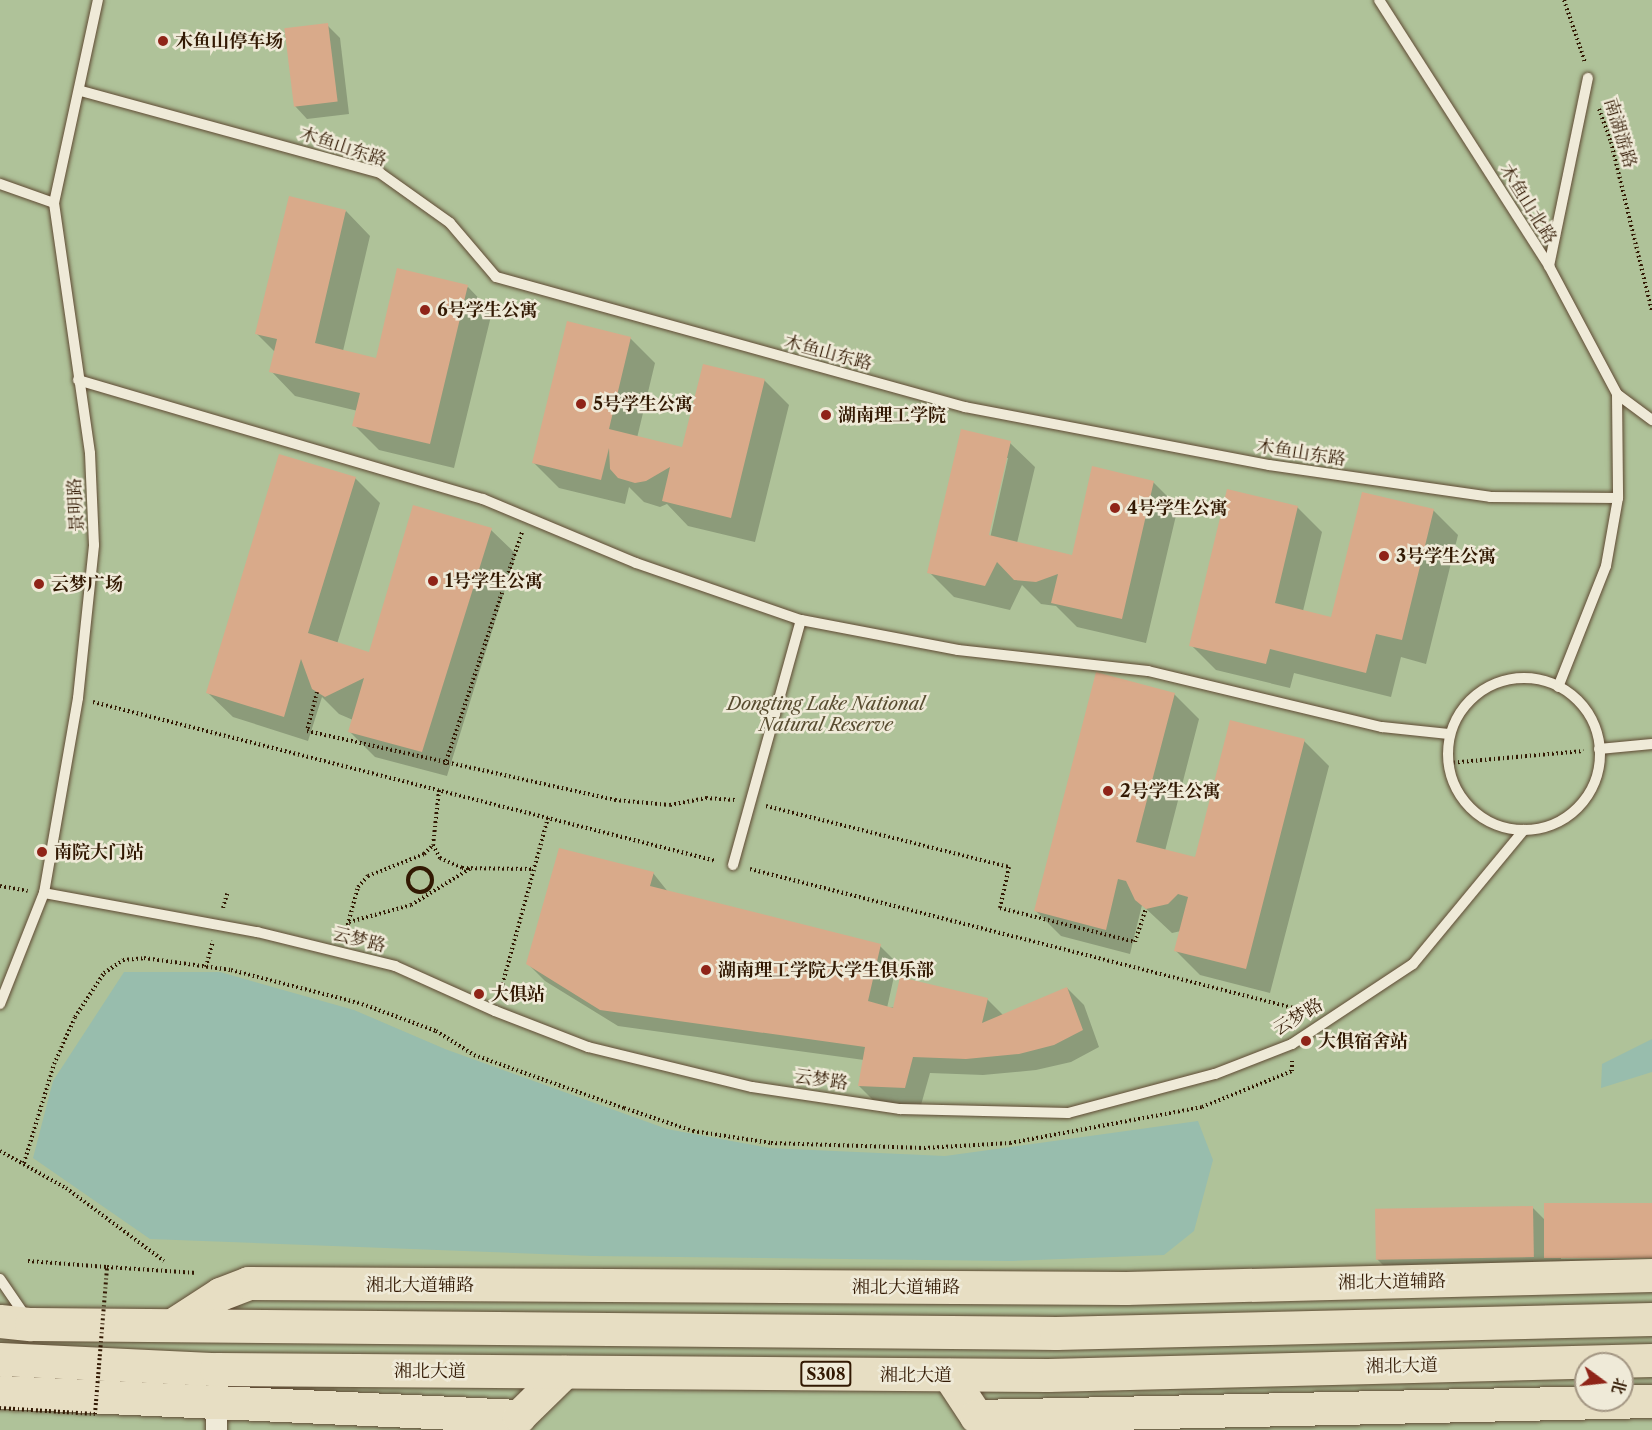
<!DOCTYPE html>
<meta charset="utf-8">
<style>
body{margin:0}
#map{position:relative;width:1652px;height:1430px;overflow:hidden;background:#e7dec3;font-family:"Libre Caslon Text","Noto Serif SC",serif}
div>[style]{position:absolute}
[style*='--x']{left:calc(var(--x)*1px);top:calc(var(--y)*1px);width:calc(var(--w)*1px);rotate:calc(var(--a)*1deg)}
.green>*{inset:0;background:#afc299}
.water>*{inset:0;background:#98bdad}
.shadow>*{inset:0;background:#0003}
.building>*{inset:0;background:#d9aa8a;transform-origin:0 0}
.path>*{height:4px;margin-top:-2px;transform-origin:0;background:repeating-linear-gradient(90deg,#321903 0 1.5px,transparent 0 4.5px)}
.path>.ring{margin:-2px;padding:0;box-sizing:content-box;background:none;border:4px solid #321903;border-radius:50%}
.roads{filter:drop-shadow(0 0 2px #5f4a33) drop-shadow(0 0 2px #5f4a33)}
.lane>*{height:10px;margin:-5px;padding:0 5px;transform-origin:5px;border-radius:5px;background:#efead8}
.lane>.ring{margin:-5px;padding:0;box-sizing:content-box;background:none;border:10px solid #efead8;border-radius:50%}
.street>*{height:21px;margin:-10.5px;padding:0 10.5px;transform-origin:10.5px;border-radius:10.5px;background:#efead8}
.primary>*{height:33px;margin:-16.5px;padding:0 16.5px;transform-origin:16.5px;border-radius:16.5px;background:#e7dec3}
.highway>*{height:33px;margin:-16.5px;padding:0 16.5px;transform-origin:16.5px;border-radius:16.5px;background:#e7dec3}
.path-bridge>*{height:4px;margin-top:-2px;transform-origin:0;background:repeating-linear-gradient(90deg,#321903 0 1.5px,transparent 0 4.5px)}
.dots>*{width:16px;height:16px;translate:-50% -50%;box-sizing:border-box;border:3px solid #efead8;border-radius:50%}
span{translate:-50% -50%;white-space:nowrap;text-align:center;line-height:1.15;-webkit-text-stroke:5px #efead8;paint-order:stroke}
.shield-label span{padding:2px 4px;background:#efead8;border:2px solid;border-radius:4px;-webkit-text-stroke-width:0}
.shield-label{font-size:16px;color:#321903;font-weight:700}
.poi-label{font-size:18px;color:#321903;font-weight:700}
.left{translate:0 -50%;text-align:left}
.street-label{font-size:18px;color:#321903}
.park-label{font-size:18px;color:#584c30;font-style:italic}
.north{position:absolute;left:1574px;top:1352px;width:60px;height:60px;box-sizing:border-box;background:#efead8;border:2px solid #a39683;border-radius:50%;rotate:105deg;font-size:16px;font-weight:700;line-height:24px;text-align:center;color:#321903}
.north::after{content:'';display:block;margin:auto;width:21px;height:27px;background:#8f2418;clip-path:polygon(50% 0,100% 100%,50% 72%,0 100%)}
</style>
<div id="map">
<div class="green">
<div style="clip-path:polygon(evenodd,0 0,1652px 0,1652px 1430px,0 1430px,0 0,1586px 1364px,1622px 1364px,1622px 1400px,1586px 1400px,1586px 1364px)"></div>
</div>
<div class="water">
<div style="clip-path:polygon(124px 972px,220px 972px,354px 1010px,445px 1049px,667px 1129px,769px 1148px,945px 1156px,1198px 1121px,1213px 1160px,1194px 1231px,1164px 1255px,1012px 1261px,592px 1256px,150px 1239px,33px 1158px,53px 1081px)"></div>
<div style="clip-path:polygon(1652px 1039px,1652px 1072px,1601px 1088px,1602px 1064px)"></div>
</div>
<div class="shadow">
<div style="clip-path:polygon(327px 25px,340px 38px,349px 114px,307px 119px,295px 106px)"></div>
<div style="clip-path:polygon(346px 211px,370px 236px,343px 351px,377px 359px,468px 287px,492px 312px,454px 468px,379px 450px,354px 425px,358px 411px,295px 396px,271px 371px,275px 352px,257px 334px)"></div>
<div style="clip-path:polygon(630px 338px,655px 363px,637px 438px,683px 449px,764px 380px,789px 405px,755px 542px,688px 526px,667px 504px,660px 507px,644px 502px,629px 487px,625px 504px,559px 488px,534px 463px)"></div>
<div style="clip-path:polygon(evenodd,1010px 443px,1035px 467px,1017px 543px,1073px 556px,1153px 482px,1178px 507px,1146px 643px,1077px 627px,1056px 606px,1041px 604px,1022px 585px,1010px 610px,954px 597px,929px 572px,1010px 443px,1005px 458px,1008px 458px,989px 543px,986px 542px,1005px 458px)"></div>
<div style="clip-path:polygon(355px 478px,380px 503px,337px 644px,370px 654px,491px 530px,516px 554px,447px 776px,375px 757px,350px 732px,353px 720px,339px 714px,322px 697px,308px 741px,233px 717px,208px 693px)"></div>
<div style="clip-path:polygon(1297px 507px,1322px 532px,1303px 611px,1332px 619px,1433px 510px,1458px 535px,1426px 664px,1401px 657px,1391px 697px,1294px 673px,1290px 688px,1216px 670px,1191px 645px)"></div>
<div style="clip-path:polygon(1174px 694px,1199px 719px,1165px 851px,1196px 859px,1304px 741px,1329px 766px,1270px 993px,1200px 975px,1175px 950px,1181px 931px,1172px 933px,1142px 905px,1130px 954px,1061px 936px,1036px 911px)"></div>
<div style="clip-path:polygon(653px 873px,669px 893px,880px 946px,897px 963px,887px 1008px,987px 999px,1004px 1016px,1067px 988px,1084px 1005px,1099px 1047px,1071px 1062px,1036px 1070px,983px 1075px,930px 1073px,921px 1105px,876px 1103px,859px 1086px,864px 1060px,618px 1026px,545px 981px,528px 964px)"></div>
<div style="clip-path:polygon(1652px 1204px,1652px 1256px,1561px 1256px,1561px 1259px,1652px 1259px,1652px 1273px,1563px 1274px,1550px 1261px,1550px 1273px,1394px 1276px,1377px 1259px,1532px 1207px,1546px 1221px)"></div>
</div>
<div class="building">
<div style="left:328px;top:23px;width:79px;height:44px;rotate:83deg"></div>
<div style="clip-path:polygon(289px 196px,346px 210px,315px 343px,376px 358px,397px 268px,468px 285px,430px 444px,352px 426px,360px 393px,269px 372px,277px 339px,255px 334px)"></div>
<div style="clip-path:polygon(567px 321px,631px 337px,609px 429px,682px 447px,703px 364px,765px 379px,731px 518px,662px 501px,670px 467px,646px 481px,635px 483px,618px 478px,610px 469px,609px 448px,601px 480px,532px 463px)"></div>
<div style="clip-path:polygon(961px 429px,1011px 441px,989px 535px,1072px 555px,1092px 466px,1154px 481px,1122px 619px,1051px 603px,1058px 574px,1036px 582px,1014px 580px,997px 562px,985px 586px,927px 573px)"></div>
<div style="clip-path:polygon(279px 454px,356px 477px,308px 633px,369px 652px,413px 505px,492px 528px,422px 752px,348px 732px,364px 678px,325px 697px,312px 689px,301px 659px,284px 717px,206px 693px)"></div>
<div style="clip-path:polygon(1227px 489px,1298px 506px,1275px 603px,1331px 617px,1362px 492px,1434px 509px,1402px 640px,1376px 634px,1366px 673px,1270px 649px,1266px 664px,1189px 646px)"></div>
<div style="clip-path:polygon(1096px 672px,1175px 693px,1136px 842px,1195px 857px,1230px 720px,1305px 739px,1246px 969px,1174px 951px,1188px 897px,1178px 894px,1168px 904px,1146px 909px,1135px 900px,1126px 881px,1118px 879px,1106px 930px,1034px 911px)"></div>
<div style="clip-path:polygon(559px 848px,654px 872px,650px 886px,881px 944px,868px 1001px,893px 1008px,900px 977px,988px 998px,982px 1023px,1067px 987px,1083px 1030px,1054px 1045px,1019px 1054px,966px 1059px,913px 1057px,905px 1088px,858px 1086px,865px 1047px,600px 1010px,526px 964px)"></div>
<div style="left:1544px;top:1203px;width:108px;height:55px"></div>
<div style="left:1533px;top:1206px;width:51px;height:158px;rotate:89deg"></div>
</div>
<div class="path">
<div style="--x:1564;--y:0;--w:65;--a:71.3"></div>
<div style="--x:1599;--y:109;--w:35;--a:70"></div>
<div style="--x:1611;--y:142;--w:174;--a:76.4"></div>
<div style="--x:317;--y:692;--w:40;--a:104.4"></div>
<div style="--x:307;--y:731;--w:316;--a:12.6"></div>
<div style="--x:615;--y:800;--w:55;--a:5.2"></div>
<div style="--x:670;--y:805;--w:37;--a:-11"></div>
<div style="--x:706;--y:798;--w:29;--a:4"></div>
<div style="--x:93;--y:702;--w:643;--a:14.32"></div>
<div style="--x:1449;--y:763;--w:135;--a:-5.1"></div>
<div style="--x:445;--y:765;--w:245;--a:-71.7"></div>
<div style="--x:439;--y:790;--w:55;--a:96.2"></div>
<div style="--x:433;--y:845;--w:15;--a:62"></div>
<div style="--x:440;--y:858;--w:24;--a:24"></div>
<div style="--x:462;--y:868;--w:72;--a:0.8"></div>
<div style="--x:766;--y:806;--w:251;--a:14.1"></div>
<div style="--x:1009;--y:867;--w:42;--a:102.4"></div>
<div style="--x:1000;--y:908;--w:139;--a:14.1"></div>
<div style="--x:1135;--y:942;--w:35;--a:-72"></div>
<div class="ring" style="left:408px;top:868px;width:20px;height:20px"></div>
<div style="--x:750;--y:869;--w:577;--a:14.35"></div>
<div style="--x:0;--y:886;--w:28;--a:10"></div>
<div style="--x:223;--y:908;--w:15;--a:-74"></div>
<div style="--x:349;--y:922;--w:64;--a:-15.3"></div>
<div style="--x:411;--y:905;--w:70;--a:-31.7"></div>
<div style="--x:344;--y:938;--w:53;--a:-74.6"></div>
<div style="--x:358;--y:887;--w:15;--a:-48"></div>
<div style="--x:368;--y:876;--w:60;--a:-21.4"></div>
<div style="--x:424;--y:854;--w:13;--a:-45"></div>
<div style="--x:206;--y:967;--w:27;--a:-75"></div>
<div style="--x:499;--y:997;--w:186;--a:-74.7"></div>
<div style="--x:0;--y:1151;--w:76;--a:29.3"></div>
<div style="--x:66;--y:1188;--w:122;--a:36.7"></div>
<div style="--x:24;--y:1163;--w:103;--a:-73.1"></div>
<div style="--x:54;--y:1064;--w:51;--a:-65.9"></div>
<div style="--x:75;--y:1017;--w:53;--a:-56.6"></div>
<div style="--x:104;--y:973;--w:23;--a:-34"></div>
<div style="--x:123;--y:960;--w:21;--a:-5"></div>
<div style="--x:144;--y:958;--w:88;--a:7.9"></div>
<div style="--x:231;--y:970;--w:135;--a:14.5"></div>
<div style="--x:362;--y:1004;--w:79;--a:20"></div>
<div style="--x:436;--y:1031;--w:45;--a:32.3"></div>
<div style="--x:474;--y:1055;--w:159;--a:19.5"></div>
<div style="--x:624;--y:1108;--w:73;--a:18.4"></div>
<div style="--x:693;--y:1131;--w:79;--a:8.7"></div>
<div style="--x:771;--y:1143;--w:153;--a:1.9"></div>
<div style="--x:924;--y:1148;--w:86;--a:-3.3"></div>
<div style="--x:1010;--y:1143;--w:195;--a:-10.6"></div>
<div style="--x:1202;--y:1107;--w:97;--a:-21.8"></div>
<div style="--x:1292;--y:1071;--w:10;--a:-90"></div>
<div style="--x:28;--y:1261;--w:79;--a:4.3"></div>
</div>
<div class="roads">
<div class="lane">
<div style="--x:1379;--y:0;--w:316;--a:57.4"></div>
<div style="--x:1549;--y:266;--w:145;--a:62"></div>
<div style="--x:1617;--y:394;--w:44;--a:36.6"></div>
<div style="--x:81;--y:91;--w:310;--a:15.3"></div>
<div style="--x:380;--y:173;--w:86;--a:35.5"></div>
<div style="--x:450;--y:223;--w:71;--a:49.6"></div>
<div style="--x:496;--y:277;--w:487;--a:15.5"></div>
<div style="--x:965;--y:407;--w:309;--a:10.8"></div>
<div style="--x:1269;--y:465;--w:223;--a:8.2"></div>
<div style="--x:1490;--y:497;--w:128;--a:0.4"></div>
<div style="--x:1618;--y:498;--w:69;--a:100"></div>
<div style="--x:1606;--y:566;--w:130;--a:111.6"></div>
<div style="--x:0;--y:184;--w:57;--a:19.4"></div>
<div style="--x:1549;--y:266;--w:192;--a:-78.3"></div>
<div style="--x:78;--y:380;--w:422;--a:16.4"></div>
<div style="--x:483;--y:499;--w:166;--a:22.7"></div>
<div style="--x:636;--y:563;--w:175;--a:19.1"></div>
<div style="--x:801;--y:620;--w:160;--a:10.8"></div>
<div style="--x:958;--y:650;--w:191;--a:6.3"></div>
<div style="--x:1148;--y:671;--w:241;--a:13.5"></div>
<div style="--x:1382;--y:727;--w:67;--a:6"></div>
<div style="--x:1617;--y:394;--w:104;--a:89.4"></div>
<div class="ring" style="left:1448px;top:678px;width:142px;height:142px"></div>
<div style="--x:1599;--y:749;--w:53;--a:-5.4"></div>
<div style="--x:733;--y:865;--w:254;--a:-74.5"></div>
<div style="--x:44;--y:893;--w:217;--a:10.4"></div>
<div style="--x:257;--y:932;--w:142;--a:13.8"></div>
<div style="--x:395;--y:966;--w:110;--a:24.2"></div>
<div style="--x:495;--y:1011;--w:100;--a:21.2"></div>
<div style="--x:588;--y:1047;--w:169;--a:13.7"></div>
<div style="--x:752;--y:1087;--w:150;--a:8.5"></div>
<div style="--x:900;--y:1109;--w:168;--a:1.4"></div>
<div style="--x:1068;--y:1113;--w:152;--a:-14.9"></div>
<div style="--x:1215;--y:1074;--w:83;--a:-21.3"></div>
<div style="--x:1292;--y:1044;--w:145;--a:-33.5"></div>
<div style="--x:1413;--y:964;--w:174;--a:-50.4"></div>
<div style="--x:0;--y:1004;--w:119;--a:-68.4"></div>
<div style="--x:44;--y:893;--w:198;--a:-80.1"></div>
<div style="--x:78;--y:698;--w:154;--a:-84"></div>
<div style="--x:94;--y:545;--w:92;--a:-92.5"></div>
<div style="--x:90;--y:453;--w:253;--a:-98.2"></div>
<div style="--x:54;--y:203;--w:208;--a:-77.8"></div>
<div style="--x:0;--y:1279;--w:46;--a:55.6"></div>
</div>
<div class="street">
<div style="--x:216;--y:1430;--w:38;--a:-90"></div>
</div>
<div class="primary">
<div style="--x:172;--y:1325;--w:57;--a:-32.9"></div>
<div style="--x:220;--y:1294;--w:30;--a:-21"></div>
<div style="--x:248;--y:1283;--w:878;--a:0.33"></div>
<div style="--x:1126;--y:1288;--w:526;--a:-1.42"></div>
<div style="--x:949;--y:1375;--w:49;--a:56.6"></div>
<div style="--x:976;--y:1416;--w:676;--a:-1.27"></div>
<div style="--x:0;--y:1392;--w:520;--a:2.65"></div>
<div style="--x:519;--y:1416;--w:63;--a:-44.4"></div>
</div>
<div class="highway">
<div style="--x:0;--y:1321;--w:31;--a:6"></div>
<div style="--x:31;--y:1324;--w:1025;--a:0.5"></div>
<div style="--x:1056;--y:1333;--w:596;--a:-1.35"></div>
<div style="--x:0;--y:1359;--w:216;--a:2.7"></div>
<div style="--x:216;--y:1369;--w:832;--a:0.41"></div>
<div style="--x:1048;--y:1375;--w:604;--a:-1.42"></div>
</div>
</div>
<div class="path-bridge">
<div style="--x:0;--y:1408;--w:95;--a:3.6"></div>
<div style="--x:95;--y:1414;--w:147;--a:-85.3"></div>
<div style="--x:107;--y:1267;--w:90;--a:3.8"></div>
</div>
<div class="dots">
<div style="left:163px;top:41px;background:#8f2418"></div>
<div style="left:425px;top:310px;background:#8f2418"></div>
<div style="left:581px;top:404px;background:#8f2418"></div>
<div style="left:826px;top:415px;background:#8f2418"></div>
<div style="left:1115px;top:508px;background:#8f2418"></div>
<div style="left:1384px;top:556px;background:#8f2418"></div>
<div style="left:433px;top:581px;background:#8f2418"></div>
<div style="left:39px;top:584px;background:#8f2418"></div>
<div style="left:1108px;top:791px;background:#8f2418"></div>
<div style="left:42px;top:852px;background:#8f2418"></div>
<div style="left:706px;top:970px;background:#8f2418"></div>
<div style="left:479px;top:994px;background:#8f2418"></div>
<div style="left:1306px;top:1041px;background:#8f2418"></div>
</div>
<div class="shield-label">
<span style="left:826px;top:1374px">S308</span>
</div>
<div class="poi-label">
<span class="left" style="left:175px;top:41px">木鱼山停车场</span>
<span class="left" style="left:437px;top:310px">6号学生公寓</span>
<span class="left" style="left:593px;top:404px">5号学生公寓</span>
<span class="left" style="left:838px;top:415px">湖南理工学院</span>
<span class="left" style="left:1127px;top:508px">4号学生公寓</span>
<span class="left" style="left:1396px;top:556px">3号学生公寓</span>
<span class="left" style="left:445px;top:581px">1号学生公寓</span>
<span class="left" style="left:51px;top:584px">云梦广场</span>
<span class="left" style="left:1120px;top:791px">2号学生公寓</span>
<span class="left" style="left:54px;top:852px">南院大门站</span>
<span class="left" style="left:718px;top:970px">湖南理工学院大学生俱乐部</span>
<span class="left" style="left:491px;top:994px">大俱站</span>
<span class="left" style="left:1318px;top:1041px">大俱宿舍站</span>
</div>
<div class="street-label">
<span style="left:1620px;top:133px;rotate:73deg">南湖游路</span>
<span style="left:343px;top:147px;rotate:18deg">木鱼山东路</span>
<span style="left:1528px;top:204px;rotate:58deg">木鱼山北路</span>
<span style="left:828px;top:353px;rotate:15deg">木鱼山东路</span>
<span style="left:1301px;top:453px;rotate:9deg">木鱼山东路</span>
<span style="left:76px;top:505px;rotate:-93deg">景明路</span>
<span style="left:359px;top:940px;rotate:14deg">云梦路</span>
<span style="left:1298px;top:1017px;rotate:-31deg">云梦路</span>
<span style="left:821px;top:1080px;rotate:8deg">云梦路</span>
<span style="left:1392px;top:1282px;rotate:-1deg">湘北大道辅路</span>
<span style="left:420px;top:1285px">湘北大道辅路</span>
<span style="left:906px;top:1287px">湘北大道辅路</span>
<span style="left:1402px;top:1366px;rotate:-1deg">湘北大道</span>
<span style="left:430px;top:1371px">湘北大道</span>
<span style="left:916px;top:1375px">湘北大道</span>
</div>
<div class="park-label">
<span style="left:826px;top:715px">Dongting Lake National<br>Natural Reserve</span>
</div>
<div class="north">北</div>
</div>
